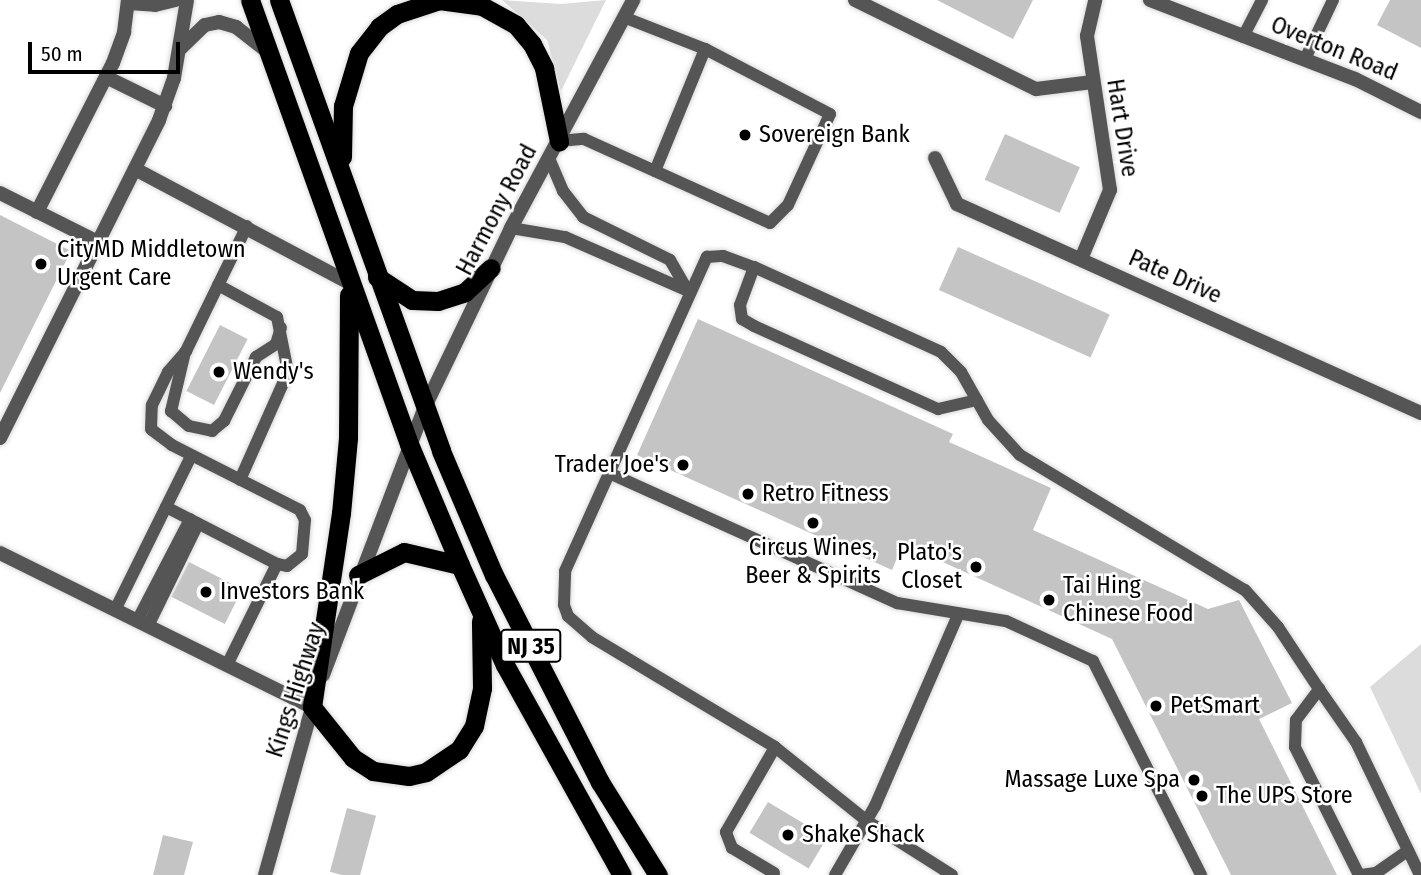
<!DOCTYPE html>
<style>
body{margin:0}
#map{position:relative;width:1421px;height:875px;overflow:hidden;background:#fff;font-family:"Fira Sans Condensed",sans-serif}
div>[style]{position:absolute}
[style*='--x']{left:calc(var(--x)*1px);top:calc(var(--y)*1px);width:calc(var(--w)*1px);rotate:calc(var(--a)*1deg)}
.green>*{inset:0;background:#dcdcdc}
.building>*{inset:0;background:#c4c4c4;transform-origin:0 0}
.roads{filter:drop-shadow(0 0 2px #dbdbdb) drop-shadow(0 0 2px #dbdbdb)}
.service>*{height:12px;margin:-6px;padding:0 6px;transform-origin:6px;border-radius:6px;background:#555}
.minor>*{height:14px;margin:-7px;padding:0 7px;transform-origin:7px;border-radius:7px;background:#555}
.tertiary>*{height:14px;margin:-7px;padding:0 7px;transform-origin:7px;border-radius:7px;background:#555}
.trunk>*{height:19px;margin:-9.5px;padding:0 9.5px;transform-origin:9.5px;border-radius:9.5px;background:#000}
.dots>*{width:19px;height:19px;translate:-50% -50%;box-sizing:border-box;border:4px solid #fff;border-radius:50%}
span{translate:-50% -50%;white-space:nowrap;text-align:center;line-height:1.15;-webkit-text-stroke:5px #fff;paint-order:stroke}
.shield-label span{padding:2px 5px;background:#fff;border:2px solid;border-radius:5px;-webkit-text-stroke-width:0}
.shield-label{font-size:23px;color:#000;font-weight:700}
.street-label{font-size:24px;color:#000}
.poi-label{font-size:24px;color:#000}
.left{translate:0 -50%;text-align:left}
.right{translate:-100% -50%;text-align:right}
.scale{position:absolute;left:28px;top:42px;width:152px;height:32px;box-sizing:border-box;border:4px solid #000;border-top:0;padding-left:9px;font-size:21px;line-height:24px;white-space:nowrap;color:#000;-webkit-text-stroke:5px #fff;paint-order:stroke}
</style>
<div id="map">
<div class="green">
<div style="clip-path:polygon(502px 0,561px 4px,606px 0,561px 91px,547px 40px)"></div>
<div style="clip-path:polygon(1421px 644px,1421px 794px,1370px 687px)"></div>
</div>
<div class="building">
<div style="clip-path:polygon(937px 0,1033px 0,1013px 39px)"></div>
<div style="clip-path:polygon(1390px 0,1421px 0,1421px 48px,1377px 25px)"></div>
<div style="left:1005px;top:134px;width:82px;height:50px;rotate:24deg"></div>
<div style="clip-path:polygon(0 215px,71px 251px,0 393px)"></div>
<div style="left:958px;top:247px;width:166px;height:47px;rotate:24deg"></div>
<div style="clip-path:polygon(698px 319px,953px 434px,949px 442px,1051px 488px,1033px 530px,1208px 609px,1239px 600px,1292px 703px,1259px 719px,1337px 875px,1231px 875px,1112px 639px,903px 544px,892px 570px,637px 455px)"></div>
<div style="left:220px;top:325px;width:31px;height:74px;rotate:27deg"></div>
<div style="left:189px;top:562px;width:60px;height:39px;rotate:27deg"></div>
<div style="left:768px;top:802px;width:69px;height:36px;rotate:31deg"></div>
<div style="left:347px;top:808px;width:30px;height:66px;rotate:15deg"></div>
<div style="clip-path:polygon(163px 835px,193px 842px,184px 875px,153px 875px)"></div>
</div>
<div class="roads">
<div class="service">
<div style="--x:1243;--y:37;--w:42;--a:-62.8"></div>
<div style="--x:1305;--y:59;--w:65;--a:-64.6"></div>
<div style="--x:559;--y:141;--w:25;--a:-5"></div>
<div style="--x:584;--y:139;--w:204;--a:24.3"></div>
<div style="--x:770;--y:223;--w:25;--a:-45"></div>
<div style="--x:788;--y:205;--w:100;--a:-65.2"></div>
<div style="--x:830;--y:114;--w:141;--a:-152.5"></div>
<div style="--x:705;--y:49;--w:85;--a:-158.6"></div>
<div style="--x:549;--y:158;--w:36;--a:67"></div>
<div style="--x:563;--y:191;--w:33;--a:52"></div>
<div style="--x:583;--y:217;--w:97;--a:26.3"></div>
<div style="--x:670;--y:260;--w:36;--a:60"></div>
<div style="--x:655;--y:171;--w:132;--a:-67.7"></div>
<div style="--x:511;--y:228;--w:55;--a:9.5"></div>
<div style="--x:565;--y:237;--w:134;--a:23.7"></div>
<div style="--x:754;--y:267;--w:40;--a:110.2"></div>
<div style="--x:740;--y:305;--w:14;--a:82"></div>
<div style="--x:742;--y:319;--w:14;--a:30"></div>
<div style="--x:754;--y:326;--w:202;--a:24.3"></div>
<div style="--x:938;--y:409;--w:40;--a:-13"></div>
<div style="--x:218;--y:285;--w:67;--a:28.5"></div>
<div style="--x:277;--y:317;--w:56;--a:78.7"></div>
<div style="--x:288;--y:372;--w:118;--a:114"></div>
<div style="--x:185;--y:352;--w:61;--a:103.3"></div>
<div style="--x:171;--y:411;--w:23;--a:40"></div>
<div style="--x:189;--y:426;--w:24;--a:12"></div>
<div style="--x:212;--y:431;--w:16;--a:-40"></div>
<div style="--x:224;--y:421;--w:72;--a:-63.4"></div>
<div style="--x:256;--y:357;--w:24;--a:-33"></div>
<div style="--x:276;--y:344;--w:17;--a:-73"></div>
<div style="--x:609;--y:473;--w:316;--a:24.3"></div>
<div style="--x:897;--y:603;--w:110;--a:9.4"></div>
<div style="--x:1006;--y:621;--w:96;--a:24.7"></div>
<div style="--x:1093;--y:661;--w:240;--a:63.2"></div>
<div style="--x:166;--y:507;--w:125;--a:27.2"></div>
<div style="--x:277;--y:564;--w:10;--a:11"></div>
<div style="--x:287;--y:566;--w:19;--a:-39"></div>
<div style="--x:302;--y:554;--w:34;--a:-85"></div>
<div style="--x:305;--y:520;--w:11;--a:-117"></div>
<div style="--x:300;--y:510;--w:144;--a:-153.1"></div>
<div style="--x:172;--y:445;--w:26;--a:-143"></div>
<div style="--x:151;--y:429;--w:24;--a:-88"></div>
<div style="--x:152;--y:405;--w:37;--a:-64"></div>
<div style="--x:168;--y:372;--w:28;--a:-49"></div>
<div style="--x:186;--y:351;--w:139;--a:-64"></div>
<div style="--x:115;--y:610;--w:172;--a:-63.7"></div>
<div style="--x:137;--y:621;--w:115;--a:-62.5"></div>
<div style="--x:148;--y:626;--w:114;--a:-63.9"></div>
<div style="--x:227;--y:665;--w:113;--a:-63.7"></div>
<div style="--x:774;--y:873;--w:49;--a:-149.2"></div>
<div style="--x:732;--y:848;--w:17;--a:-111"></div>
<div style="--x:726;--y:832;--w:98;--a:-60"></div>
<div style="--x:835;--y:875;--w:80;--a:-59.9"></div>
<div style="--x:875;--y:806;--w:210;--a:-66.5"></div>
<div style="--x:952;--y:875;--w:101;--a:-147.6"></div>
<div style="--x:867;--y:821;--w:118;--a:-141.2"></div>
<div style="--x:775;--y:747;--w:214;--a:-149"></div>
<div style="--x:592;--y:637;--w:32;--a:-139"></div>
<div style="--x:568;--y:616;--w:12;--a:-110"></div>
<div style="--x:564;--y:605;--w:34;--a:-88"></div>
<div style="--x:565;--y:571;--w:345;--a:-65.7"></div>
<div style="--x:707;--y:257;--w:16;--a:-4"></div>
<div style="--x:723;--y:256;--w:33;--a:20"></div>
<div style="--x:754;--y:267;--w:205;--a:24.4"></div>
<div style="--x:941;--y:352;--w:28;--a:45"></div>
<div style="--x:961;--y:372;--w:55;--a:60.6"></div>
<div style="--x:988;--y:420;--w:47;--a:47.6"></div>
<div style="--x:1020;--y:455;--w:262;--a:31"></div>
<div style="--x:1245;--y:590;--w:50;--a:48.3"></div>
<div style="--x:1278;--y:627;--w:74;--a:56.5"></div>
<div style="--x:1359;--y:875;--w:143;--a:-116.6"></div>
<div style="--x:1295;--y:747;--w:27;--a:-88"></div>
<div style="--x:1296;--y:720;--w:39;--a:-53"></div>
<div style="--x:1319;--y:689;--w:65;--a:55.1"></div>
<div style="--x:1356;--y:742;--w:148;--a:64.3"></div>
<div style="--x:1361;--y:875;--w:15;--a:-8"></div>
<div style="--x:1376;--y:873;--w:39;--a:-35"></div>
</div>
<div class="minor">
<div style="--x:855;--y:0;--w:202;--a:26.2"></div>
<div style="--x:1036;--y:89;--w:57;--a:-7"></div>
<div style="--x:1150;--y:0;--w:220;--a:21.1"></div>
<div style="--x:1355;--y:79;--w:74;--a:26.6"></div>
<div style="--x:128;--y:3;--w:27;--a:4"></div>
<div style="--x:155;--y:5;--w:21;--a:-14"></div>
<div style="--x:181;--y:48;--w:33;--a:-44"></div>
<div style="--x:205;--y:25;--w:14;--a:-12"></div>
<div style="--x:219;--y:22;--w:18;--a:16"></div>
<div style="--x:236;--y:27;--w:39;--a:38"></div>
<div style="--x:106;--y:77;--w:66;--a:26.2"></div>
<div style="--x:935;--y:158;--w:51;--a:64.4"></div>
<div style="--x:957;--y:204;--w:509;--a:24.25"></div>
<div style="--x:135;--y:169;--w:242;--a:28"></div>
<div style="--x:0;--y:193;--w:110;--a:26.6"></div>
<div style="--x:37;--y:212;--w:167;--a:-63"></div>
<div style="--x:113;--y:63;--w:33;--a:-70"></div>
<div style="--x:124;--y:32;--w:32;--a:-83"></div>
<div style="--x:1081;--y:259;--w:75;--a:-67.2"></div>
<div style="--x:1110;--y:190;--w:156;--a:-98.5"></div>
<div style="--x:1087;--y:36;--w:37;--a:-77"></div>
<div style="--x:0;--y:438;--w:356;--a:-63.4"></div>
<div style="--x:159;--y:120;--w:45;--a:-70.3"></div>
<div style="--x:174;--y:78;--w:79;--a:-80.5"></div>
<div style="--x:0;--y:553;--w:348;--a:26.3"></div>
</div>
<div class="tertiary">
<div style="--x:323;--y:675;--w:287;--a:-69.2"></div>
<div style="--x:425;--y:407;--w:199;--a:-64.3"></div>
<div style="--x:511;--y:228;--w:259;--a:-61.8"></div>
<div style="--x:265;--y:875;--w:181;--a:-74.3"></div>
</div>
<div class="trunk">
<div style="--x:250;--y:0;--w:472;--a:70.3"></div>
<div style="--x:409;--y:444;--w:131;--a:67.1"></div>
<div style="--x:460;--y:565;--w:110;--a:65.8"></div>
<div style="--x:505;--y:665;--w:240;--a:60.9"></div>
<div style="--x:279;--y:0;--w:479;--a:70.2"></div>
<div style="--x:441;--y:451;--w:135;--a:66.9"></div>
<div style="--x:494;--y:575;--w:233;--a:62.9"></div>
<div style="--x:600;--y:782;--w:110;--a:58.1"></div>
<div style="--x:342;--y:157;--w:51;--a:-88.9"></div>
<div style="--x:343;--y:106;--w:55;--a:-73.2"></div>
<div style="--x:359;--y:53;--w:33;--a:-52"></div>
<div style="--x:379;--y:27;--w:22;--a:-36"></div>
<div style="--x:397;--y:14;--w:44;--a:-18.4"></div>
<div style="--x:439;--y:0;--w:43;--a:7.9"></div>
<div style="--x:482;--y:6;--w:39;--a:29"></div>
<div style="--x:516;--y:25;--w:25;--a:50"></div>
<div style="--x:532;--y:44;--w:27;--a:63"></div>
<div style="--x:544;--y:68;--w:75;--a:78.4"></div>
<div style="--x:377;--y:277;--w:42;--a:33.3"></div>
<div style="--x:412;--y:300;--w:26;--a:2"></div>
<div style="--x:438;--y:301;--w:28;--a:-18"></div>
<div style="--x:465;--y:292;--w:35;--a:-43"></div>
<div style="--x:349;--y:295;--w:143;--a:90.4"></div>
<div style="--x:348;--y:438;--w:75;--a:95.3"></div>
<div style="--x:341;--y:513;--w:196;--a:98.5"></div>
<div style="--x:312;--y:707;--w:65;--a:51.2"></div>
<div style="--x:353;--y:758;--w:24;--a:33"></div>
<div style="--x:373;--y:771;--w:36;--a:8"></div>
<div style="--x:409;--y:776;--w:17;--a:-13"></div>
<div style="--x:426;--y:772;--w:40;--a:-34"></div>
<div style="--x:459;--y:750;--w:28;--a:-58"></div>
<div style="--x:474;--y:726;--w:39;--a:-78"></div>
<div style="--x:482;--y:688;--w:67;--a:-90.9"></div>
<div style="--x:358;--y:575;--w:51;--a:-26.6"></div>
<div style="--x:404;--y:552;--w:57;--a:13.1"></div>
</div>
</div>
<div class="dots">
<div style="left:745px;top:135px;background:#000"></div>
<div style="left:41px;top:264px;background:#000"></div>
<div style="left:219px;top:372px;background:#000"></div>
<div style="left:683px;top:465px;background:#000"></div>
<div style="left:748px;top:494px;background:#000"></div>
<div style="left:813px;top:523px;background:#000"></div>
<div style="left:976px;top:567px;background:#000"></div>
<div style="left:206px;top:592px;background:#000"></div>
<div style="left:1049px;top:600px;background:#000"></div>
<div style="left:1156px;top:706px;background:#000"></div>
<div style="left:1194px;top:780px;background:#000"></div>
<div style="left:1202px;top:796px;background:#000"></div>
<div style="left:788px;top:835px;background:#000"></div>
</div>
<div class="shield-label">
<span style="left:531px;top:646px">NJ 35</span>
</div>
<div class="street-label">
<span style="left:1334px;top:49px;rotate:22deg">Overton Road</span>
<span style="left:1122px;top:128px;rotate:81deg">Hart Drive</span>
<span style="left:497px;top:210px;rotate:-62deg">Harmony Road</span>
<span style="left:1175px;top:277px;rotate:24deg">Pate Drive</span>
<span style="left:296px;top:690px;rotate:-72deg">Kings Highway</span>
</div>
<div class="poi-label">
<span class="left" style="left:759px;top:135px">Sovereign Bank</span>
<span class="left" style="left:57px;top:264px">CityMD Middletown<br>Urgent Care</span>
<span class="left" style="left:233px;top:372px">Wendy's</span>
<span class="right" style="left:669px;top:465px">Trader Joe's</span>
<span class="left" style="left:762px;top:494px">Retro Fitness</span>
<span style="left:813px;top:562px">Circus Wines,<br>Beer &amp; Spirits</span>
<span class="right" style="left:962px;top:567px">Plato's<br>Closet</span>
<span class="left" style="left:1063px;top:600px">Tai Hing<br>Chinese Food</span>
<span class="left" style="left:220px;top:592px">Investors Bank</span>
<span class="left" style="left:1170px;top:706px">PetSmart</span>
<span class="right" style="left:1180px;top:780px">Massage Luxe Spa</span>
<span class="left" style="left:1216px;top:796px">The UPS Store</span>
<span class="left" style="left:802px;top:835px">Shake Shack</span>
</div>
<div class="scale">50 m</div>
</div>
